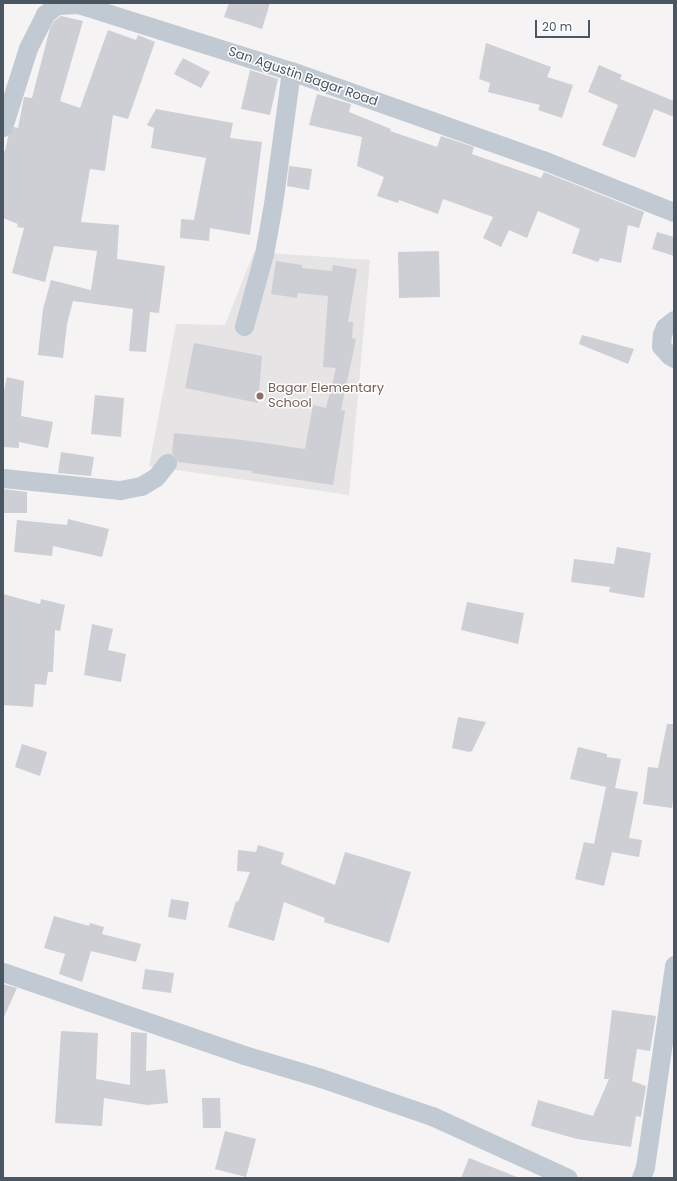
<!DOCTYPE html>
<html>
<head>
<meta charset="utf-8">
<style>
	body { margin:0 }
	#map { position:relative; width:677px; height:1181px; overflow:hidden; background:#f5f3f3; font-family:Poppins,sans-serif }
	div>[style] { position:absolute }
	.education>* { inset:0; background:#e6e4e5 }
	.building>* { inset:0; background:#cdcfd5 }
	.minor>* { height:19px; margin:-9.5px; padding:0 9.5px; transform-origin:9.5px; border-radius:9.5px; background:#c1cad2 }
	.dots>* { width:11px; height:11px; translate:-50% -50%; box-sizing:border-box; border:2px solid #fff; border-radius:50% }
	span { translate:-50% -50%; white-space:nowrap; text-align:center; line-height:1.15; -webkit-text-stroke:3px #fff; paint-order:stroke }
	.street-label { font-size:13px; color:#4a5661 }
	.education-label { font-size:13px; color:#785e54 }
	.left { translate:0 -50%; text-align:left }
	.frame { position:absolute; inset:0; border:4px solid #4a5661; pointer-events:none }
	.scale { position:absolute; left:535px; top:20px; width:55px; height:18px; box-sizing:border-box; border:2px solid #4a5661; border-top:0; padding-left:5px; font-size:12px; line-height:14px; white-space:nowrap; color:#4a5661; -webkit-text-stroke:3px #fff; paint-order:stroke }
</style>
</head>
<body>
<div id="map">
	<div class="education">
		<i style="clip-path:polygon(254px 252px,370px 260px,349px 495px,149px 466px,176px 324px,225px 325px)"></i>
	</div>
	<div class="building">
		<i style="clip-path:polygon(229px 3px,270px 3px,262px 29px,224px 17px)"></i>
		<i style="clip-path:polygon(61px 16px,83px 21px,60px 101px,80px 108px,108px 30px,136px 40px,138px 35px,155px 42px,128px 119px,113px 115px,105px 171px,90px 169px,81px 222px,119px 225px,117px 259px,165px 266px,159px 313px,150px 312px,146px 352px,129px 351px,133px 309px,73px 301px,67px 324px,63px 358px,38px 355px,43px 309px,51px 280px,91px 290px,97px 251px,54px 246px,45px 282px,12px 273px,24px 228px,17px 227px,18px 224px,3px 218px,3px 151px,5px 151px,8px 137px,14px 127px,18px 128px,24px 97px,32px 98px,50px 28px,54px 21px)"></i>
		<i style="clip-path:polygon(486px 43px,551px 67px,547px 77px,573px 85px,562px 118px,538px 110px,540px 105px,488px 92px,490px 83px,479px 79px)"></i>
		<i style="clip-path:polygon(183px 58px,210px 72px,201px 88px,174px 74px)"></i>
		<i style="clip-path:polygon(599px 65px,622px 75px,620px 79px,674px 101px,674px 117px,654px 109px,635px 158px,602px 145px,618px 105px,588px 92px)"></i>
		<i style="clip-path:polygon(250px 70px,278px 79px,270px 115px,241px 109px)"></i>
		<i style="clip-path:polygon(317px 94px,351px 104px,349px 112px,391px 129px,390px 131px,437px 147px,441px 136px,474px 147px,472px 154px,541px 178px,544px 172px,644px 212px,639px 228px,628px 225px,621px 263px,600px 258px,598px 262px,572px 253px,580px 229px,538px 211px,527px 238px,509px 230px,501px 247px,483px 238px,493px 217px,443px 199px,438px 214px,399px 200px,398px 203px,377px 196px,384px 177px,357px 166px,362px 137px,309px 125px)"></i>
		<i style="clip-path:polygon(156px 109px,233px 123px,230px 138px,262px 142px,250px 235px,210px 228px,209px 241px,180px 238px,181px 219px,194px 220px,206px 158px,151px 148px,154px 128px,147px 125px)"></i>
		<i style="clip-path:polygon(289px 166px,312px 169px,309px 190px,287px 186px)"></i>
		<i style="clip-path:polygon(657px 232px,674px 237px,674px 256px,652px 249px)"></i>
		<i style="clip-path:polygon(439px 251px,440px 297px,399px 298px,398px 252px)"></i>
		<i style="clip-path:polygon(276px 261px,302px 265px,302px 268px,332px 271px,333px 265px,357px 269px,348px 322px,353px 322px,352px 338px,356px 339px,341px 410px,345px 411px,333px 485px,252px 473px,252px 471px,178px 462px,172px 453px,174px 433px,243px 440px,305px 449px,313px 405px,326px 408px,336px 368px,323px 367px,328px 296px,298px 293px,297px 298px,271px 294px)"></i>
		<i style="clip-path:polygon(582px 335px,634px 349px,628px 364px,579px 344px)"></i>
		<i style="clip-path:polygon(194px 343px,262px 356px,258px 403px,185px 388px)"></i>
		<i style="clip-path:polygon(7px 377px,24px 381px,21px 416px,53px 422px,48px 448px,19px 442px,19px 448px,3px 447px,3px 395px)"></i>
		<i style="clip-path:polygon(95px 395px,124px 398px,121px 437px,91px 434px)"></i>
		<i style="clip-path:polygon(61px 452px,94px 457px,91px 476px,58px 473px)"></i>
		<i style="clip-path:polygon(3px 489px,27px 492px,27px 513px,3px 513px)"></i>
		<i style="clip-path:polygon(68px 519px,109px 529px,102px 557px,53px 546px,52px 556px,14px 552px,17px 520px,67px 525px)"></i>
		<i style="clip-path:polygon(617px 547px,651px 553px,644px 598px,609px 592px,610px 587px,571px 582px,574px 559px,614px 564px)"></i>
		<i style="clip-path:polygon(3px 594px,40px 604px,41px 599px,65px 605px,60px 631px,55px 630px,53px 672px,48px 672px,46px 685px,35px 684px,33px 707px,3px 705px)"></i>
		<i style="clip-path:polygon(467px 602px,524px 613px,518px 644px,461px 630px)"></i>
		<i style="clip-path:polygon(92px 624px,113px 629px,108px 650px,126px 654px,121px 682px,84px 675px)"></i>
		<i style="clip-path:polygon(458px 717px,486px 722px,472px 751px,469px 752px,452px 748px)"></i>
		<i style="clip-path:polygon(667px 724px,674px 724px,674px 792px,672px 808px,643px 804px,648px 767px,658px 768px)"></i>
		<i style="clip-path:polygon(22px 744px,47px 752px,40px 776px,15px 767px)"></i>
		<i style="clip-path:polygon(578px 747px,607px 754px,607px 757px,621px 759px,615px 788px,638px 792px,629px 838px,642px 840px,639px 857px,612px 852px,604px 886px,575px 879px,584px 842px,594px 844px,606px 787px,570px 779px)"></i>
		<i style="clip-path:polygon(258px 845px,284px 853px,281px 864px,335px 885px,345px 852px,411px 872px,389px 943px,324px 922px,325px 918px,284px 902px,274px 941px,228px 927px,236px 901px,238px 902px,250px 872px,237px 871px,238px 850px,256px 852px)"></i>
		<i style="clip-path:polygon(171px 899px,189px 902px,186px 920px,168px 917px)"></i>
		<i style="clip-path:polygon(54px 916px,89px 926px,90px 923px,104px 927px,102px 934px,141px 944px,136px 962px,91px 951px,82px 982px,59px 974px,65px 954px,44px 948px)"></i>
		<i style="clip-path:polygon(145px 969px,174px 973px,171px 993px,142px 989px)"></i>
		<i style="clip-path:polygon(3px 984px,17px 988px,3px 1019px)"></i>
		<i style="clip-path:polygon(612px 1010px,656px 1016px,650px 1051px,637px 1049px,632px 1081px,646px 1086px,641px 1117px,636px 1116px,631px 1147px,577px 1139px,531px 1126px,538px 1100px,593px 1116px,609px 1079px,604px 1079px)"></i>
		<i style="clip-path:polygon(61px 1031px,98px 1033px,96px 1079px,130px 1085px,131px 1032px,147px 1033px,146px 1071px,165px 1069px,168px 1103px,147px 1105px,104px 1098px,102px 1126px,55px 1123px)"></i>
		<i style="clip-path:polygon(202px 1098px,220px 1098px,221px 1128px,203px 1128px)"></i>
		<i style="clip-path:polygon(225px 1131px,256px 1139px,246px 1177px,215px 1169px)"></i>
		<i style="clip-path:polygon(469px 1158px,517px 1177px,516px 1178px,461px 1178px)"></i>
	</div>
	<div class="minor">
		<i style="left:3px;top:127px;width:83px;rotate:-72.4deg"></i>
		<i style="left:28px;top:48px;width:38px;rotate:-63deg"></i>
		<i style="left:45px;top:14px;width:15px;rotate:-37deg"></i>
		<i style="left:57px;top:5px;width:21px;rotate:-3deg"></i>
		<i style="left:78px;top:4px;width:223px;rotate:17.5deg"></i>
		<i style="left:291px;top:71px;width:267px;rotate:19.5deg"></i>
		<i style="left:543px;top:160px;width:141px;rotate:21.7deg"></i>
		<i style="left:674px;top:320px;width:11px;rotate:142deg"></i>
		<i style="left:665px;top:327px;width:8px;rotate:113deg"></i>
		<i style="left:662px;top:334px;width:12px;rotate:95deg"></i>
		<i style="left:661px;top:346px;width:12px;rotate:48deg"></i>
		<i style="left:669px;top:355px;width:6px;rotate:31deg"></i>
		<i style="left:244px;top:326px;width:75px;rotate:-74.5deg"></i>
		<i style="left:264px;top:254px;width:51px;rotate:-79.8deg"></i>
		<i style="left:273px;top:204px;width:134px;rotate:-82.3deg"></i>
		<i style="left:3px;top:478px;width:118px;rotate:5.9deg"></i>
		<i style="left:120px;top:490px;width:21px;rotate:-11deg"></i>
		<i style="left:141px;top:486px;width:17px;rotate:-31deg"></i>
		<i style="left:156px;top:477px;width:18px;rotate:-52deg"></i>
		<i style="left:3px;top:972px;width:255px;rotate:19deg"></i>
		<i style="left:244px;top:1055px;width:80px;rotate:16.6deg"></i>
		<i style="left:321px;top:1078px;width:117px;rotate:18.9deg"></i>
		<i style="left:432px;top:1116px;width:149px;rotate:24.5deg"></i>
		<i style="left:641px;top:1178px;width:12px;rotate:-70deg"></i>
		<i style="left:645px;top:1167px;width:204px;rotate:-81.8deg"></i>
	</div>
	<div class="dots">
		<i style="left:260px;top:396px;background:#8d6e63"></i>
	</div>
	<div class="street-label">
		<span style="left:303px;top:77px;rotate:19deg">San Agustin Bagar Road</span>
	</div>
	<div class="education-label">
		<span class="left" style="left:268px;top:396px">Bagar Elementary<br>School</span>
	</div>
	<div class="frame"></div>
	<div class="scale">20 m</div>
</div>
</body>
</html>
